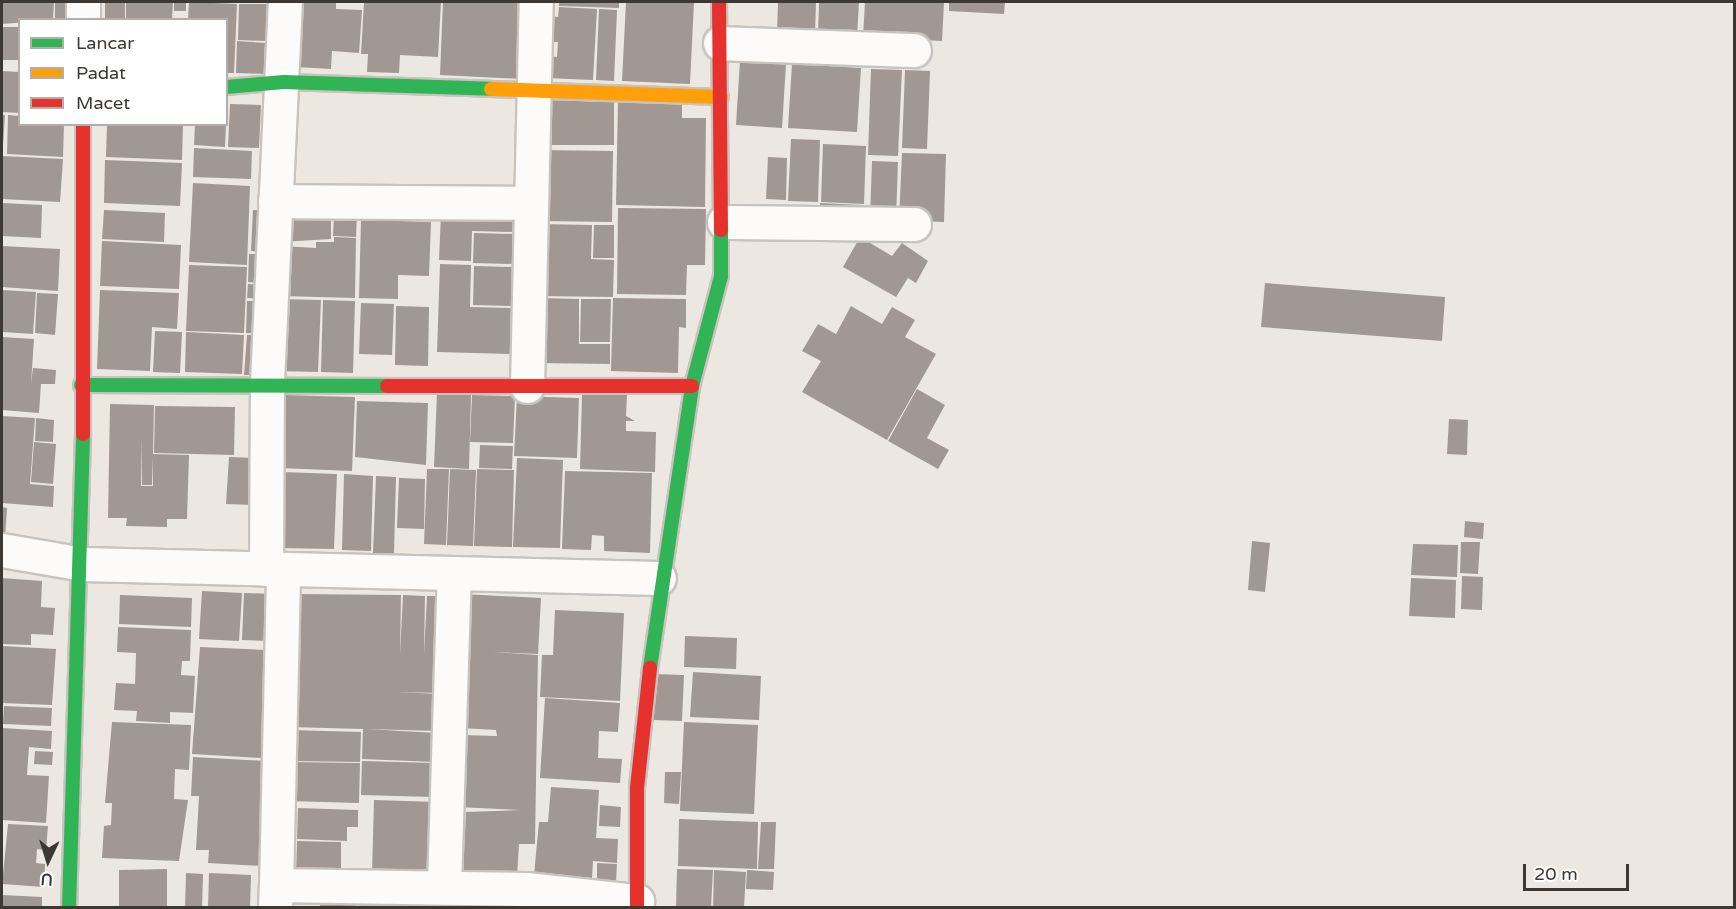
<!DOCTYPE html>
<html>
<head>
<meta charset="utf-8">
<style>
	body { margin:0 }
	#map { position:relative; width:1736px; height:909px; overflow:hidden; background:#ede7e1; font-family:"Varela Round",sans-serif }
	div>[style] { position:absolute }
	.building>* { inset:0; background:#a19893 }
	.roads { filter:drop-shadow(2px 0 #c8c3be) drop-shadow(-2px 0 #c8c3be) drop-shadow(0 2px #c8c3be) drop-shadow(0 -2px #c8c3be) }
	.street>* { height:33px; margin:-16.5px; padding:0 16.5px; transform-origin:16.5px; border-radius:16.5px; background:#fcfbfa }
	.fast>* { height:14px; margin:-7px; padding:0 7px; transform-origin:7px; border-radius:7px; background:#30b455 }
	.slow>* { height:14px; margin:-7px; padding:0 7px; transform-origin:7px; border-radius:7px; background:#ff9f0a }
	.jam>* { height:14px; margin:-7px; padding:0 7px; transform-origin:7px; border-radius:7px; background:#e5322d }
	span { translate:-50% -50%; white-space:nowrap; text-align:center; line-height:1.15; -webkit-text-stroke:6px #fff; paint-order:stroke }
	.frame { position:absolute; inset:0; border:3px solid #3d3834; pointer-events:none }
	.legend { position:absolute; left:18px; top:18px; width:210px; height:108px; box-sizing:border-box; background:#fff; border:2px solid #b1afae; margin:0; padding:8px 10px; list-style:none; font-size:18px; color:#3d3834 }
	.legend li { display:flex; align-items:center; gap:12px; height:30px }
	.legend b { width:30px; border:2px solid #b1afae }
	.north { position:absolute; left:18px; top:831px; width:60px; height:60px; -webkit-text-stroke:4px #fff; paint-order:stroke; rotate:184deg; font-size:16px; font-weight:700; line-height:24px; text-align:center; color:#3d3834 }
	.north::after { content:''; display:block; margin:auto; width:21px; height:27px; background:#3d3834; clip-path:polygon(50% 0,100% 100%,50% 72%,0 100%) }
	.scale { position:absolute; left:1523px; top:864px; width:106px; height:27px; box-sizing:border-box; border:3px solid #3d3834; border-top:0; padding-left:8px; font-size:18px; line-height:21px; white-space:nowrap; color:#3d3834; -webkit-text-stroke:4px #fff; paint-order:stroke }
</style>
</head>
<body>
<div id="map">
	<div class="building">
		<i style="clip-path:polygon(2px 2px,54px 2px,53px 20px,2px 24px)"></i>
		<i style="clip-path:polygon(55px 2px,72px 2px,72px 20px,55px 20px)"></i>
		<i style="clip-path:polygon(105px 2px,125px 2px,125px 20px,105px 20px)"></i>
		<i style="clip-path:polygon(126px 2px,173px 2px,172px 20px,126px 20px)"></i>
		<i style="clip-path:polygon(174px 2px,186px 2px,186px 11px,174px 11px)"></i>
		<i style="clip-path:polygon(189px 2px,237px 4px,234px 73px,226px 73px,226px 20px,188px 20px)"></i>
		<i style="clip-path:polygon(299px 2px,336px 2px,336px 9px,362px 10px,359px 53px,332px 51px,331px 69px,296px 67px)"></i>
		<i style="clip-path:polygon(364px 2px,441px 2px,438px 57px,400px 55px,399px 73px,367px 72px,368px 54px,361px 54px)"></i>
		<i style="clip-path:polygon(443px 2px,524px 2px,521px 79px,440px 75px)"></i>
		<i style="clip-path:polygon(559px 2px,619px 2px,619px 8px,559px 6px)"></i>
		<i style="clip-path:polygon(626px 2px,694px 2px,690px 84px,622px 81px)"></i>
		<i style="clip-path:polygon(778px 2px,816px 2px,815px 35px,777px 33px)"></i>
		<i style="clip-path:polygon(819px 2px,859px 2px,857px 37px,818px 35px)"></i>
		<i style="clip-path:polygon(865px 2px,944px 2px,942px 41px,863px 37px)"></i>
		<i style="clip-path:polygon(949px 2px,1005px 2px,1004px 14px,949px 11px)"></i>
		<i style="clip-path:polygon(239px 4px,267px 4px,266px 41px,238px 40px)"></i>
		<i style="clip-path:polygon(559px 7px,597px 9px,593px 80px,546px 78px,547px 56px,557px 57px,558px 42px,548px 42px,549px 16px,558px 17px)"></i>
		<i style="clip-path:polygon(599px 9px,617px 10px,614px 81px,596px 80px)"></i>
		<i style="clip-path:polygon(2px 27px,20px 27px,20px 60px,2px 60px)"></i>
		<i style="clip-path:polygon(237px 41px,266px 43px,265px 74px,236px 73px)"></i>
		<i style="clip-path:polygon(740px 61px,786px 64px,782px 128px,736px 125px)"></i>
		<i style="clip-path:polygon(792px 64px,861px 68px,857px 132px,788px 128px)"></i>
		<i style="clip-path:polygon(871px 69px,902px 70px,898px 156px,868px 155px)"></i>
		<i style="clip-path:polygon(905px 70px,930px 71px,927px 149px,902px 148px)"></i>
		<i style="clip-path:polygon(2px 71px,20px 72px,20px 113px,2px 112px)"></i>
		<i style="clip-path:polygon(540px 99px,614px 101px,614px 145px,551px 145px,552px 126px,539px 126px)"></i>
		<i style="clip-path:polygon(618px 101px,682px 102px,682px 118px,706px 118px,705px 207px,616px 205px)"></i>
		<i style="clip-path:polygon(230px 104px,261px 105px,259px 148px,228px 147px)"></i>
		<i style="clip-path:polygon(2px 115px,5px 115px,3px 145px,2px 145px)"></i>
		<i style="clip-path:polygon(8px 115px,20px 116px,20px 124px,64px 124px,63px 157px,7px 154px)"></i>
		<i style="clip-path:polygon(107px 124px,183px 124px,182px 160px,106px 157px)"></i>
		<i style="clip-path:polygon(195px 124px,226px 124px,225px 147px,194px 145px)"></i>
		<i style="clip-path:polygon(791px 139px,820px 140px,818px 202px,788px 201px)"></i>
		<i style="clip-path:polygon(823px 144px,866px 146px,864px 204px,821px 202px)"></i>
		<i style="clip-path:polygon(194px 148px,252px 151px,251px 179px,193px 177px)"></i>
		<i style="clip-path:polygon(540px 150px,613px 151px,612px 222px,539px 221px)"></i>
		<i style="clip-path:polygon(902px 153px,946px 154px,944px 222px,899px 220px)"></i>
		<i style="clip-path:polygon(2px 156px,63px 159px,60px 202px,2px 199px)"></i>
		<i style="clip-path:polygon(768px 157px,787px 158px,786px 200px,766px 199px)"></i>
		<i style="clip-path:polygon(105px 160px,182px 163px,180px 206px,104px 203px)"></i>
		<i style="clip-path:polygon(872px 161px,898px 162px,896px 219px,870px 218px)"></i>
		<i style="clip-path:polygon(193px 183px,250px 186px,247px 265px,189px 262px)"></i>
		<i style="clip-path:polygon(2px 203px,42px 205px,41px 238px,2px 236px)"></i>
		<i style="clip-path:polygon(820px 203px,863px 205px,863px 219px,820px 217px)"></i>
		<i style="clip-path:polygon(618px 208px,706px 209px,705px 265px,687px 265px,686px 295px,617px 294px)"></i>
		<i style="clip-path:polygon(104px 210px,165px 213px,164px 242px,102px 239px)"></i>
		<i style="clip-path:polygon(253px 210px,266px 211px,265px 252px,251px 251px)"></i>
		<i style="clip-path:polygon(282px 211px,331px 212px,331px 239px,281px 242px)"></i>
		<i style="clip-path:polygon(334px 213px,357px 213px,356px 237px,333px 236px)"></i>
		<i style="clip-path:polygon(441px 214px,514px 216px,514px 232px,472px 231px,471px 261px,439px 260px)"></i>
		<i style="clip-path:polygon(361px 220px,431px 222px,429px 276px,398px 275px,398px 299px,359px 298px)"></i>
		<i style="clip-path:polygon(538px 224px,592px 225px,591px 259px,614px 260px,613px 297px,538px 296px)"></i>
		<i style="clip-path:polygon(594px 225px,614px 225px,614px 258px,593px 258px)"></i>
		<i style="clip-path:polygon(474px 233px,514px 234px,514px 264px,473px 263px)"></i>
		<i style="clip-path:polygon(334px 237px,356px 238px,355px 298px,280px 296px,282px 246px,316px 248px,316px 242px,334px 242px)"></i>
		<i style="clip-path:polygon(860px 237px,892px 256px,902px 243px,928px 261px,916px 283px,908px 278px,896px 297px,843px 267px)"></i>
		<i style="clip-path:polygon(102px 241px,181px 245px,179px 289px,100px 286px)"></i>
		<i style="clip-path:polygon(2px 246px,60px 249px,58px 291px,2px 287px)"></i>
		<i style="clip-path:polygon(249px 254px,261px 254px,260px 283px,248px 282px)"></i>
		<i style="clip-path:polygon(440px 264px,471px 265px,470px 307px,511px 308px,510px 354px,437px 352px)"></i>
		<i style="clip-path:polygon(189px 265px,247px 267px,244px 333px,186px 331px)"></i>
		<i style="clip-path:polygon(474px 266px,513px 267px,513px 306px,473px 305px)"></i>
		<i style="clip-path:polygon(1265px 283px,1445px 297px,1442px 341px,1261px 327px)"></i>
		<i style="clip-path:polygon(248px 284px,265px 285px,264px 299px,247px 298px)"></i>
		<i style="clip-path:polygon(2px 290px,36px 292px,33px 334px,2px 332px)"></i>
		<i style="clip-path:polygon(100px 290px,179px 293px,177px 329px,152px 327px,150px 371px,97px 369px)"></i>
		<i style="clip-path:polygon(37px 293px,58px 294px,55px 335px,35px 333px)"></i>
		<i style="clip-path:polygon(537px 298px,579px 299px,579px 344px,610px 344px,610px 364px,536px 363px)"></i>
		<i style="clip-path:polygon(613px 298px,686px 299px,686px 328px,679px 327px,678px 373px,611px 371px)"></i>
		<i style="clip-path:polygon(280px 299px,321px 300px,318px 372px,278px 371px)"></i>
		<i style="clip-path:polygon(581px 299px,611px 299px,610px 342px,580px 342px)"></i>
		<i style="clip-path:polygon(323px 300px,355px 301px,353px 373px,321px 372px)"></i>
		<i style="clip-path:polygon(247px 301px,264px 301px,263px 334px,246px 333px)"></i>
		<i style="clip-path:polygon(361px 303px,394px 304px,392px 355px,359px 354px)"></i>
		<i style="clip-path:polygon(396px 306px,429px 307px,428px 366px,395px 365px)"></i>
		<i style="clip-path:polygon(851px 306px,882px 324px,892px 307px,915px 320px,905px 337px,936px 354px,887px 440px,802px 392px,821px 361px,802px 351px,818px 324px,836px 334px)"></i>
		<i style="clip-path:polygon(155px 331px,182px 332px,180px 373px,153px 372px)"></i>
		<i style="clip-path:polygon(186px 332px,244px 335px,242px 374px,185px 372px)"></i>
		<i style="clip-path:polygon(247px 335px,263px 335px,261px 375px,244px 375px)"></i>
		<i style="clip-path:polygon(2px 337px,34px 339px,31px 384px,33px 368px,56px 370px,55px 384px,41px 384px,39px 413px,2px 410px)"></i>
		<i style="clip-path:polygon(917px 389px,945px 405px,927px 438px,949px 450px,938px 469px,888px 441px)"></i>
		<i style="clip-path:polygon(437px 393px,471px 395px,469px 469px,434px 467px)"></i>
		<i style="clip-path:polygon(582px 394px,627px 395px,626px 416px,635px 421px,626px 421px,626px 431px,656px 432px,655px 472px,580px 469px)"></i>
		<i style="clip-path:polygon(283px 395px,355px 397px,352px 471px,280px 468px)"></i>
		<i style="clip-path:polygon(472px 395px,515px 396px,513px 443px,470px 442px)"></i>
		<i style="clip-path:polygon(517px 396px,579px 398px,577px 458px,514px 456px)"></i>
		<i style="clip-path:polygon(357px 401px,428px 403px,426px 465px,355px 457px)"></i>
		<i style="clip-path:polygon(evenodd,110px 404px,154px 405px,153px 454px,189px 455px,187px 519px,167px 519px,167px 527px,126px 526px,127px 518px,108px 518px,110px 404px,142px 437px,142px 485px,152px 485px,153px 457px,153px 486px,141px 486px,142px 437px)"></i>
		<i style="clip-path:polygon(155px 406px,235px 407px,234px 455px,154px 453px)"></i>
		<i style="clip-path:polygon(2px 416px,35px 418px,30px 484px,54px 486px,53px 507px,2px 503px)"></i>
		<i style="clip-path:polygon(36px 418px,54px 420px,53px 442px,35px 441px)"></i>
		<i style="clip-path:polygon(1449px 419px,1468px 420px,1467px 455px,1447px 454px)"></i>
		<i style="clip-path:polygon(34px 442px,56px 444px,53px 484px,31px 482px)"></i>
		<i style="clip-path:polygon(480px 445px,513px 446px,512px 469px,479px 468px)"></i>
		<i style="clip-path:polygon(229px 457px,256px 458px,254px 505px,226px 504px)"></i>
		<i style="clip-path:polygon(517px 458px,563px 460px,560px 548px,513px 547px)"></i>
		<i style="clip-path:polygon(427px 469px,449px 469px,446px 545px,424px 544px)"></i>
		<i style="clip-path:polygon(450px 469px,476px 470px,473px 546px,447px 545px)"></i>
		<i style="clip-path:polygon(477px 469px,514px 470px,512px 547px,474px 546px)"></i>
		<i style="clip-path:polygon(565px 471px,652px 473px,650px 553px,604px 551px,604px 536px,592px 535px,591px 550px,562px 549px)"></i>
		<i style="clip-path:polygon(282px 472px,337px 474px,334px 549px,280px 548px)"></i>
		<i style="clip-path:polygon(344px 474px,373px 476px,371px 551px,342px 550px)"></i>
		<i style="clip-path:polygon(376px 476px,396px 477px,394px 554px,373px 553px)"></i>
		<i style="clip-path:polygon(399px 478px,425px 479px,424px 529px,397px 528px)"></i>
		<i style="clip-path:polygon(2px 507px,7px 508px,5px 539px,2px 539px)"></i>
		<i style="clip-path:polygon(1465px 521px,1484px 523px,1483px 539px,1464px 537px)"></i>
		<i style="clip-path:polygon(1252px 541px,1270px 543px,1265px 592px,1248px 590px)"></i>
		<i style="clip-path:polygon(1461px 542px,1480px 542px,1478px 574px,1460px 573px)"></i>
		<i style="clip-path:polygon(1413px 544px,1458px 545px,1457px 577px,1411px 575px)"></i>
		<i style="clip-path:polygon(1462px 576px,1483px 577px,1482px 610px,1461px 609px)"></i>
		<i style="clip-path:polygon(2px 578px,42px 581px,41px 607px,55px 608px,53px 635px,31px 634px,31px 645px,2px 644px)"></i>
		<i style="clip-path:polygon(1411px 578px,1456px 580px,1455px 618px,1409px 616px)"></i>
		<i style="clip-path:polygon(202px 591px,242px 593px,239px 641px,199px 639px)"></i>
		<i style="clip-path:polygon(244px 593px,273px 594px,271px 641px,242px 640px)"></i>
		<i style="clip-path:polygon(293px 594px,401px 595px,400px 655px,403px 595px,425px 596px,424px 655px,427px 596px,442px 596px,440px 693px,397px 692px,440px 694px,439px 731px,366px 729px,437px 733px,435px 762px,362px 759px,363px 729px,290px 727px)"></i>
		<i style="clip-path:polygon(462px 594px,541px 598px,538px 654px,492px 652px,538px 655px,535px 844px,519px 844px,517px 877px,463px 875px,466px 812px,521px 810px,457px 807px,462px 735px,497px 736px,496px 730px,460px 728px)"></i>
		<i style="clip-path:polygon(120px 595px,192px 598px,191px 627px,119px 624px)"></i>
		<i style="clip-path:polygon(555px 610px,624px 613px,620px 701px,540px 697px,542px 655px,553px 655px)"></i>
		<i style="clip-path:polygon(118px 627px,191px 630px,190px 661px,182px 661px,181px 675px,195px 676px,193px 713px,170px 712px,170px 723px,136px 721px,137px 711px,114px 710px,116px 683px,135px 684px,136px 653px,117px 652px)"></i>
		<i style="clip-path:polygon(685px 636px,737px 638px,736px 669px,684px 667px)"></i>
		<i style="clip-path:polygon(2px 646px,56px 649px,52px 705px,2px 703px)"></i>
		<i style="clip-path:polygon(200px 647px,267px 650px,261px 758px,192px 754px)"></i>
		<i style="clip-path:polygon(693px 672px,761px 676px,759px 720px,690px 717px)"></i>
		<i style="clip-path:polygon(654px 674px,684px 675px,682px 721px,652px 720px)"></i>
		<i style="clip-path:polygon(545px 698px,620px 703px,618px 732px,599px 731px,598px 758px,622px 759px,620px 783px,540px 778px)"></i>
		<i style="clip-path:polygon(4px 706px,52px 708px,51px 726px,3px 724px)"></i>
		<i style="clip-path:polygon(112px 722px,191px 725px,189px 770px,175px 769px,174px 799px,188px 800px,179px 861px,102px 858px,104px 826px,111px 825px,112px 803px,105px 803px)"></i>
		<i style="clip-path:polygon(684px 722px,758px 725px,754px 814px,680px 811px)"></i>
		<i style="clip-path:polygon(2px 728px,52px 731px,51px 749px,29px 747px,27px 775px,49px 776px,46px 823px,2px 820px)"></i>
		<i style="clip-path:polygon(289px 730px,361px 732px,360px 762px,288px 761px)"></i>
		<i style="clip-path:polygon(35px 751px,53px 752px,52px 765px,34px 764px)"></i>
		<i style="clip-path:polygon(193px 757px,266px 761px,262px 866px,208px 863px,209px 850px,196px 850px,199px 796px,191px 796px)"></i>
		<i style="clip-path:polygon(362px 761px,434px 763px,433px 797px,361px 795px)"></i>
		<i style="clip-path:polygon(288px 762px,360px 763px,359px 803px,287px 801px)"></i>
		<i style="clip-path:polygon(665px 772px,681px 772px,679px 804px,664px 803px)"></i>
		<i style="clip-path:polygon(551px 787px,599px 790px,596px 838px,618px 839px,617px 863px,593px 861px,592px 879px,534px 875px,539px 822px,548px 822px)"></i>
		<i style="clip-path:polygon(374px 800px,437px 802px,435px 876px,372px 874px)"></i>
		<i style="clip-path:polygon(600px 805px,621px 807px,620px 827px,599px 826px)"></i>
		<i style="clip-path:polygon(298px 808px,358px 810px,358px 827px,347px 827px,347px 841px,297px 839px)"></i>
		<i style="clip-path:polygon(679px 819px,758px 822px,757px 869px,678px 866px)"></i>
		<i style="clip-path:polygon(761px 822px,776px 822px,774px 869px,758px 869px)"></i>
		<i style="clip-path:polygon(8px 824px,48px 826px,46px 850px,37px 849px,36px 863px,45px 864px,44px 887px,2px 884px)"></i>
		<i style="clip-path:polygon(297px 841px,341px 842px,341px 877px,296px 875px)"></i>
		<i style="clip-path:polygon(597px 863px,617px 864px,616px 881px,597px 879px)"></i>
		<i style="clip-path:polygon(167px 869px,167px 908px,119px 908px,119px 870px)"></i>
		<i style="clip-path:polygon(677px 869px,713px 870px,711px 908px,676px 907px)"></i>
		<i style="clip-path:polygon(714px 870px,746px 872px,744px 908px,713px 908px)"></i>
		<i style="clip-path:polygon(747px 870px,774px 872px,773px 890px,746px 889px)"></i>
		<i style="clip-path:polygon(186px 873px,203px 874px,202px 908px,185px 908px)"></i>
		<i style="clip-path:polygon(209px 873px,251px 875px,250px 908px,208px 908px)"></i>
		<i style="clip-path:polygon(2px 895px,42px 897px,42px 908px,2px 908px)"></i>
		<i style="clip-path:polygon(443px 896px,507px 899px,507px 908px,443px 908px)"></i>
		<i style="clip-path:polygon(320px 898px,357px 900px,356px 908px,320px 908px)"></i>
		<i style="clip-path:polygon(360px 898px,394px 900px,394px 908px,359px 908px)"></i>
		<i style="clip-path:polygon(397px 901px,434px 902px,433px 908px,397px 908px)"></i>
	</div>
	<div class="roads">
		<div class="street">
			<i style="left:83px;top:2px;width:18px;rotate:90deg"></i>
			<i style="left:720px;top:43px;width:194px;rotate:2.1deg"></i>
			<i style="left:275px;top:201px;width:255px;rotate:0.4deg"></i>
			<i style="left:724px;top:222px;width:190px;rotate:0.6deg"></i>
			<i style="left:527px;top:386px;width:384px;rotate:-88.7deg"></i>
			<i style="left:2px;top:550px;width:82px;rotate:9.8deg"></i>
			<i style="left:83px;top:564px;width:576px;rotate:1.39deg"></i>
			<i style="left:266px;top:569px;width:187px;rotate:-89.7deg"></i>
			<i style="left:267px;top:382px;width:380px;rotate:-87.3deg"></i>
			<i style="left:276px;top:885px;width:316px;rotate:-88.7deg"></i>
			<i style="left:444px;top:886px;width:313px;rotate:-88.2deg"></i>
			<i style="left:275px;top:908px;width:23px;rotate:-88deg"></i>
			<i style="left:276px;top:885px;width:250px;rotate:0.9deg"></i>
			<i style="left:526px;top:889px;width:112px;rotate:6.2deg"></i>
		</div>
		<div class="fast">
			<i style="left:226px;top:87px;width:58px;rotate:-4.9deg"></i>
			<i style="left:284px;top:82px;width:207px;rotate:1.9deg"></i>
			<i style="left:81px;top:385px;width:306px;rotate:0.2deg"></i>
			<i style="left:650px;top:668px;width:285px;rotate:-81.5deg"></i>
			<i style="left:692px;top:386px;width:114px;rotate:-75.2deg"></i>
			<i style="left:721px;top:276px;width:46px;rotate:-90deg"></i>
			<i style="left:69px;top:908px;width:474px;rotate:-88.3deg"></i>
		</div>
		<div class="slow">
			<i style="left:491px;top:89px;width:230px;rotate:2deg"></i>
		</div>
		<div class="jam">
			<i style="left:719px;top:2px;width:228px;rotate:89.5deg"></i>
			<i style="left:83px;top:124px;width:310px;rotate:90deg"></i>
			<i style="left:387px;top:386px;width:305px"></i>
			<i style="left:637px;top:908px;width:120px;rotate:-90deg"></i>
			<i style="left:637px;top:788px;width:121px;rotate:-83.8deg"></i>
		</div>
	</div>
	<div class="frame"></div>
	<ul class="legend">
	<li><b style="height:8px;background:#30b455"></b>Lancar</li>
	<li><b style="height:8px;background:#ff9f0a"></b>Padat</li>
	<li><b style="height:8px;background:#e5322d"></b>Macet</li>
	</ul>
	<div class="north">U</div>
	<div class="scale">20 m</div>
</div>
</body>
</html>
